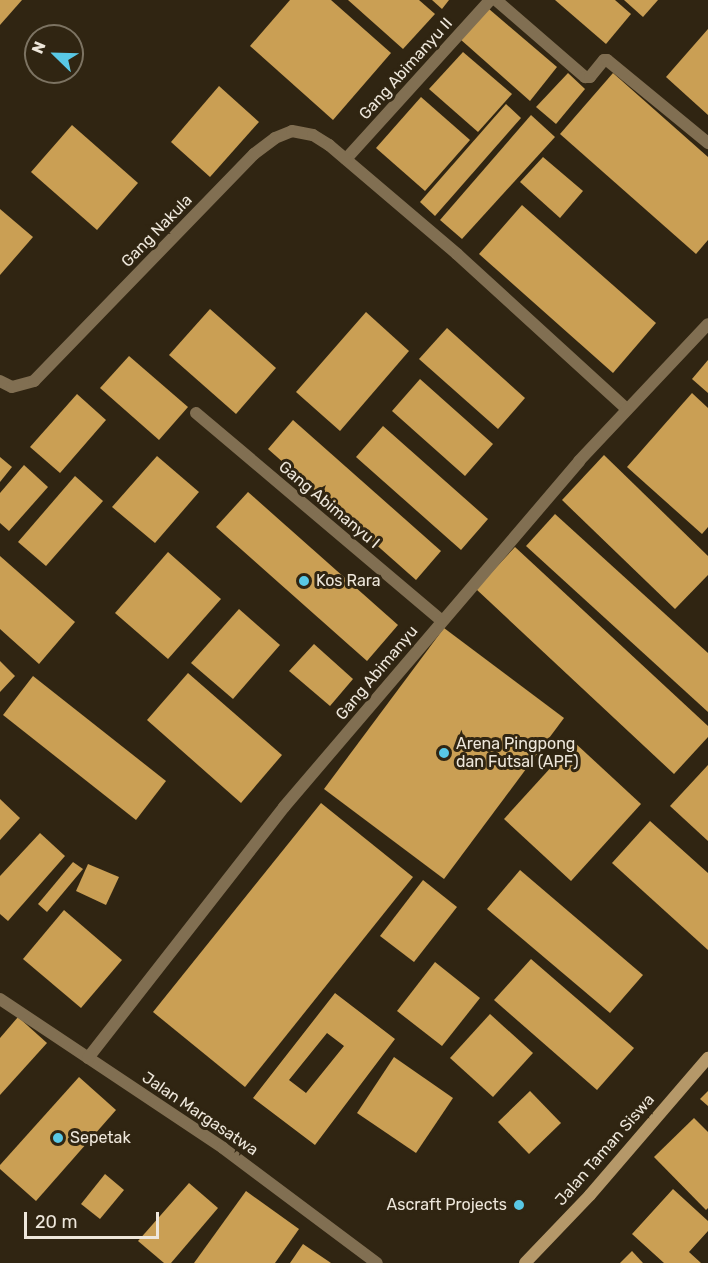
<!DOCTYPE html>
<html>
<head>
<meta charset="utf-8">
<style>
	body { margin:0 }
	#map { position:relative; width:708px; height:1263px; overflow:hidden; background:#302512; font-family:Rubik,sans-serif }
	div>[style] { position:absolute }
	.building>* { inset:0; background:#ca9f54 }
	.street>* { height:12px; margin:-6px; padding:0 6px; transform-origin:6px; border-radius:6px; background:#816f52 }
	.secondary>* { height:12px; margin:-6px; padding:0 6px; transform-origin:6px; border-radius:6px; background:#b59869 }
	.dots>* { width:16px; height:16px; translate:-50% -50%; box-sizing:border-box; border:3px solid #302512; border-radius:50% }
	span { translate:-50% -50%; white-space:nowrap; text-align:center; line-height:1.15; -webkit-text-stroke:6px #302512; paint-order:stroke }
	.street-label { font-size:16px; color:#eee7db }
	.poi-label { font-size:16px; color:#eee7db }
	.left { translate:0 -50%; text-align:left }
	.right { translate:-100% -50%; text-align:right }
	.north { position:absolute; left:24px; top:24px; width:60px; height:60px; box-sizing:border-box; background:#302512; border:2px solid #7c7362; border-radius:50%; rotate:293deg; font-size:16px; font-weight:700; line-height:24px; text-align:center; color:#eee7db }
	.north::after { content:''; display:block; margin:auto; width:21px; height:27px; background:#59c8e5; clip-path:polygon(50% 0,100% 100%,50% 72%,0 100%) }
	.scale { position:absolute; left:24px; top:1212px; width:135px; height:27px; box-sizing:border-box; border:3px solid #eee7db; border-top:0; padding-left:8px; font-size:18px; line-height:21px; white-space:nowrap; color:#eee7db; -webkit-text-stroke:4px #302512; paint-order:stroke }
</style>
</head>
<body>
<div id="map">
	<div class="building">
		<i style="clip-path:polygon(0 0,22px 0,0 25px)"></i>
		<i style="clip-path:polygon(290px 0,331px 0,391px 53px,333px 120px,250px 46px)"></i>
		<i style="clip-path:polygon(348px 0,419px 0,435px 14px,403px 49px)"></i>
		<i style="clip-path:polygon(432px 0,449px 0,442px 9px)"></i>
		<i style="clip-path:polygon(555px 0,615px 0,631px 14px,606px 44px)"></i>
		<i style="clip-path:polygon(624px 0,658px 0,643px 17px)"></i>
		<i style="clip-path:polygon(489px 9px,557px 67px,530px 101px,460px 39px)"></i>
		<i style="clip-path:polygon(708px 29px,708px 115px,666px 77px)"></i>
		<i style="clip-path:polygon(463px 52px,512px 94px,478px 132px,429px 89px)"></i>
		<i style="clip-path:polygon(568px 73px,585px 89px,556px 124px,536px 107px)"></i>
		<i style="clip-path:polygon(613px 73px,708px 157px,708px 240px,696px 254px,560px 134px)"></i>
		<i style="clip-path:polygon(219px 86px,259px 122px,210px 177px,171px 142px)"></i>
		<i style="clip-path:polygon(421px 97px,470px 140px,425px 191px,376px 148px)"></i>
		<i style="clip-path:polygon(506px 104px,521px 118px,435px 216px,420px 202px)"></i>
		<i style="clip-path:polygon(531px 115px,555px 137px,462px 239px,440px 220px)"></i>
		<i style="clip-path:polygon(72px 125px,138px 183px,97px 230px,31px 172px)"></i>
		<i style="clip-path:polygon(543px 157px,583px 191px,560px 218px,520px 182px)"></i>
		<i style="clip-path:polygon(522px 205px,656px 323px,613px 373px,479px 254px)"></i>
		<i style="clip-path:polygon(0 209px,33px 237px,0 275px)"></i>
		<i style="clip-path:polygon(210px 309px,276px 368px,236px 414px,169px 355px)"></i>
		<i style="clip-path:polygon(366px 312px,409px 351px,340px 431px,296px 392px)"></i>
		<i style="clip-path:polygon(447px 328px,525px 398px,498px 429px,419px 359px)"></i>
		<i style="clip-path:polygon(129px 356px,188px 407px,159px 440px,100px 388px)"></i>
		<i style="clip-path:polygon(708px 360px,708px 393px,692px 379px)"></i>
		<i style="clip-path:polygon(420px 379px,493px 444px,465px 476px,392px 411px)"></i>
		<i style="clip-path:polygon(692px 393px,708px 408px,708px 527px,702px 534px,627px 467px)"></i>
		<i style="clip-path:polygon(77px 394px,106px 420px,60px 473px,30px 447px)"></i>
		<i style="clip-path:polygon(293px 420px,441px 551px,416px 580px,268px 449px)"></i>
		<i style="clip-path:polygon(383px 426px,488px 519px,461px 550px,356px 457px)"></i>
		<i style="clip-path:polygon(604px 455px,708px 556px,708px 575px,675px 609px,562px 500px)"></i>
		<i style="clip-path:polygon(157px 456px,199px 492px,155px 543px,112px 507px)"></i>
		<i style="clip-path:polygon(0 457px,12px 467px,0 482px)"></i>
		<i style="clip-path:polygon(24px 465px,48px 487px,9px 531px,0 523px,0 493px)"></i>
		<i style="clip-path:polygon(75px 476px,103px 501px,46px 566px,18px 542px)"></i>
		<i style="clip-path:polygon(248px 492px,398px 625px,367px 661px,216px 527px)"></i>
		<i style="clip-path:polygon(555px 514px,708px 653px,708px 712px,526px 546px)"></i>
		<i style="clip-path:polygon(515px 547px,708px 726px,708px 737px,674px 774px,476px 589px)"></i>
		<i style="clip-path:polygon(168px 552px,221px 599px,168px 659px,115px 613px)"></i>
		<i style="clip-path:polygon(0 556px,75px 622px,39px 664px,0 629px)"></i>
		<i style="clip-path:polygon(239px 609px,280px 645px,233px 699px,191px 663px)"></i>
		<i style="clip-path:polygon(444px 628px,564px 718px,444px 879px,324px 789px)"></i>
		<i style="clip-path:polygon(314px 644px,353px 679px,330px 706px,289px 671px)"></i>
		<i style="clip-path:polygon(0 661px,15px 676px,0 692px)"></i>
		<i style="clip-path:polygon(188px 673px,282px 755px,241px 803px,147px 720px)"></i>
		<i style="clip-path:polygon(33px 676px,166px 781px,136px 820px,3px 715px)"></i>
		<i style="clip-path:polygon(574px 742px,641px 804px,571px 881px,504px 819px)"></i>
		<i style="clip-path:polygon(708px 765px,708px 841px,670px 806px)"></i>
		<i style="clip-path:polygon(0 799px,20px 818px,0 840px)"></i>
		<i style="clip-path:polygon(321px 803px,413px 877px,245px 1087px,153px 1012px)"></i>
		<i style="clip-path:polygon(650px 821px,708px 873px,708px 950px,612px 863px)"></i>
		<i style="clip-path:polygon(40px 833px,65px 856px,8px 921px,0 914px,0 876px)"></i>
		<i style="clip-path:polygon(73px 862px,83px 869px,47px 912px,38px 904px)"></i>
		<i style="clip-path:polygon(88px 864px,119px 877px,106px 905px,76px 891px)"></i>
		<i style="clip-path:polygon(520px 870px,643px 975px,610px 1013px,487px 909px)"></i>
		<i style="clip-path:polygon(423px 880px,457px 907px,414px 962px,380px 936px)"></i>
		<i style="clip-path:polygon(64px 910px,122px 960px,81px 1008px,23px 959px)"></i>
		<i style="clip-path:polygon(531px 959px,634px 1048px,597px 1090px,494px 1000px)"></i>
		<i style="clip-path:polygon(435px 962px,480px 998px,442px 1046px,397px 1011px)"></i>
		<i style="clip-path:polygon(evenodd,335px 993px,395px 1039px,315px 1145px,253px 1098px,335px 993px,327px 1033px,344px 1046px,306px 1093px,289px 1080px,327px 1033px)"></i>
		<i style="clip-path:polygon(490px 1014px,533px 1053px,493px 1097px,450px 1058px)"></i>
		<i style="clip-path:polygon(18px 1017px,47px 1043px,0 1095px,0 1038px)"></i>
		<i style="clip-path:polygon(394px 1057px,453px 1098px,416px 1153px,357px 1113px)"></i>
		<i style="clip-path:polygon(79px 1077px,116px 1110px,36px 1201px,0 1169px,0 1165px)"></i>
		<i style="clip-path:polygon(530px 1091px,561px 1123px,529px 1154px,498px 1122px)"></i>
		<i style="clip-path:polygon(708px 1091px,708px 1106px,700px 1099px)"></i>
		<i style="clip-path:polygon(694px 1118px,708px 1132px,708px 1208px,706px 1210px,654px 1157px)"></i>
		<i style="clip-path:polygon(105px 1174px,124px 1190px,100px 1219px,81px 1204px)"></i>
		<i style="clip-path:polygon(189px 1183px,218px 1208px,171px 1263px,164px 1263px,138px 1241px)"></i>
		<i style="clip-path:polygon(673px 1189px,708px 1221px,708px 1231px,689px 1252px,701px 1263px,664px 1263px,632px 1234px)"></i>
		<i style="clip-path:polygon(246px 1191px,299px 1229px,275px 1263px,194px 1263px)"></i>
		<i style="clip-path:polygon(303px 1244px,331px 1263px,290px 1263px)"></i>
		<i style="clip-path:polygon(632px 1251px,643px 1263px,620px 1263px)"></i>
	</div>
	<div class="street">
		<i style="left:496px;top:0;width:118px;rotate:40.9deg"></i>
		<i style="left:585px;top:77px;width:5px"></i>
		<i style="left:590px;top:77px;width:22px;rotate:-51deg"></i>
		<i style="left:604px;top:60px;width:3px"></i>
		<i style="left:607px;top:60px;width:131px;rotate:39.4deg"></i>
		<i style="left:346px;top:159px;width:215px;rotate:-47.8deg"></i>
		<i style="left:0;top:381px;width:13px;rotate:27deg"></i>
		<i style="left:12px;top:387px;width:23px;rotate:-15deg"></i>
		<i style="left:34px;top:381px;width:316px;rotate:-45.9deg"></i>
		<i style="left:254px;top:154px;width:26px;rotate:-37deg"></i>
		<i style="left:275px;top:138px;width:18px;rotate:-22deg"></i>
		<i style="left:292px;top:131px;width:21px;rotate:11deg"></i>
		<i style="left:313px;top:135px;width:19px;rotate:32deg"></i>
		<i style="left:329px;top:145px;width:168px;rotate:40.4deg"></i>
		<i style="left:457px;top:254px;width:230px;rotate:42.4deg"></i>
		<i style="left:196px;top:413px;width:322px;rotate:40.2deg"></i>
		<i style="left:0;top:999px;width:268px;rotate:33.7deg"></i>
		<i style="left:223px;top:1148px;width:192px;rotate:36.8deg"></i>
		<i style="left:88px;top:1058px;width:318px;rotate:-52deg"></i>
		<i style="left:284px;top:807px;width:455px;rotate:-49.5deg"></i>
		<i style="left:579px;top:461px;width:188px;rotate:-46.7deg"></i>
	</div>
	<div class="secondary">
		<i style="left:525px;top:1263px;width:94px;rotate:-46.3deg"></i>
		<i style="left:590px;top:1195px;width:181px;rotate:-49.3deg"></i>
	</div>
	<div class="dots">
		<i style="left:304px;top:581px;background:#59c8e5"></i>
		<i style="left:444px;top:753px;background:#59c8e5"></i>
		<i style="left:58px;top:1138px;background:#59c8e5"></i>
		<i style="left:519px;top:1205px;background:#59c8e5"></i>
	</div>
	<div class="street-label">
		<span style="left:406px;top:69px;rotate:-48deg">Gang Abimanyu II</span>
		<span style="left:157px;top:231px;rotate:-46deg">Gang Nakula</span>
		<span style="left:329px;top:505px;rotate:40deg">Gang Abimanyu I</span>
		<span style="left:377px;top:673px;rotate:-50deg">Gang Abimanyu</span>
		<span style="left:200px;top:1114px;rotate:34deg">Jalan Margasatwa</span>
		<span style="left:605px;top:1150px;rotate:-49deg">Jalan Taman Siswa</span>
	</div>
	<div class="poi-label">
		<span class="left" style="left:316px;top:581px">Kos Rara</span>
		<span class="left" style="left:456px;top:753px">Arena Pingpong<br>dan Futsal (APF)</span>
		<span class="left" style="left:70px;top:1138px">Sepetak</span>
		<span class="right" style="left:507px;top:1205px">Ascraft Projects</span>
	</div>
	<div class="north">N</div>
	<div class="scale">20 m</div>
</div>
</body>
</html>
